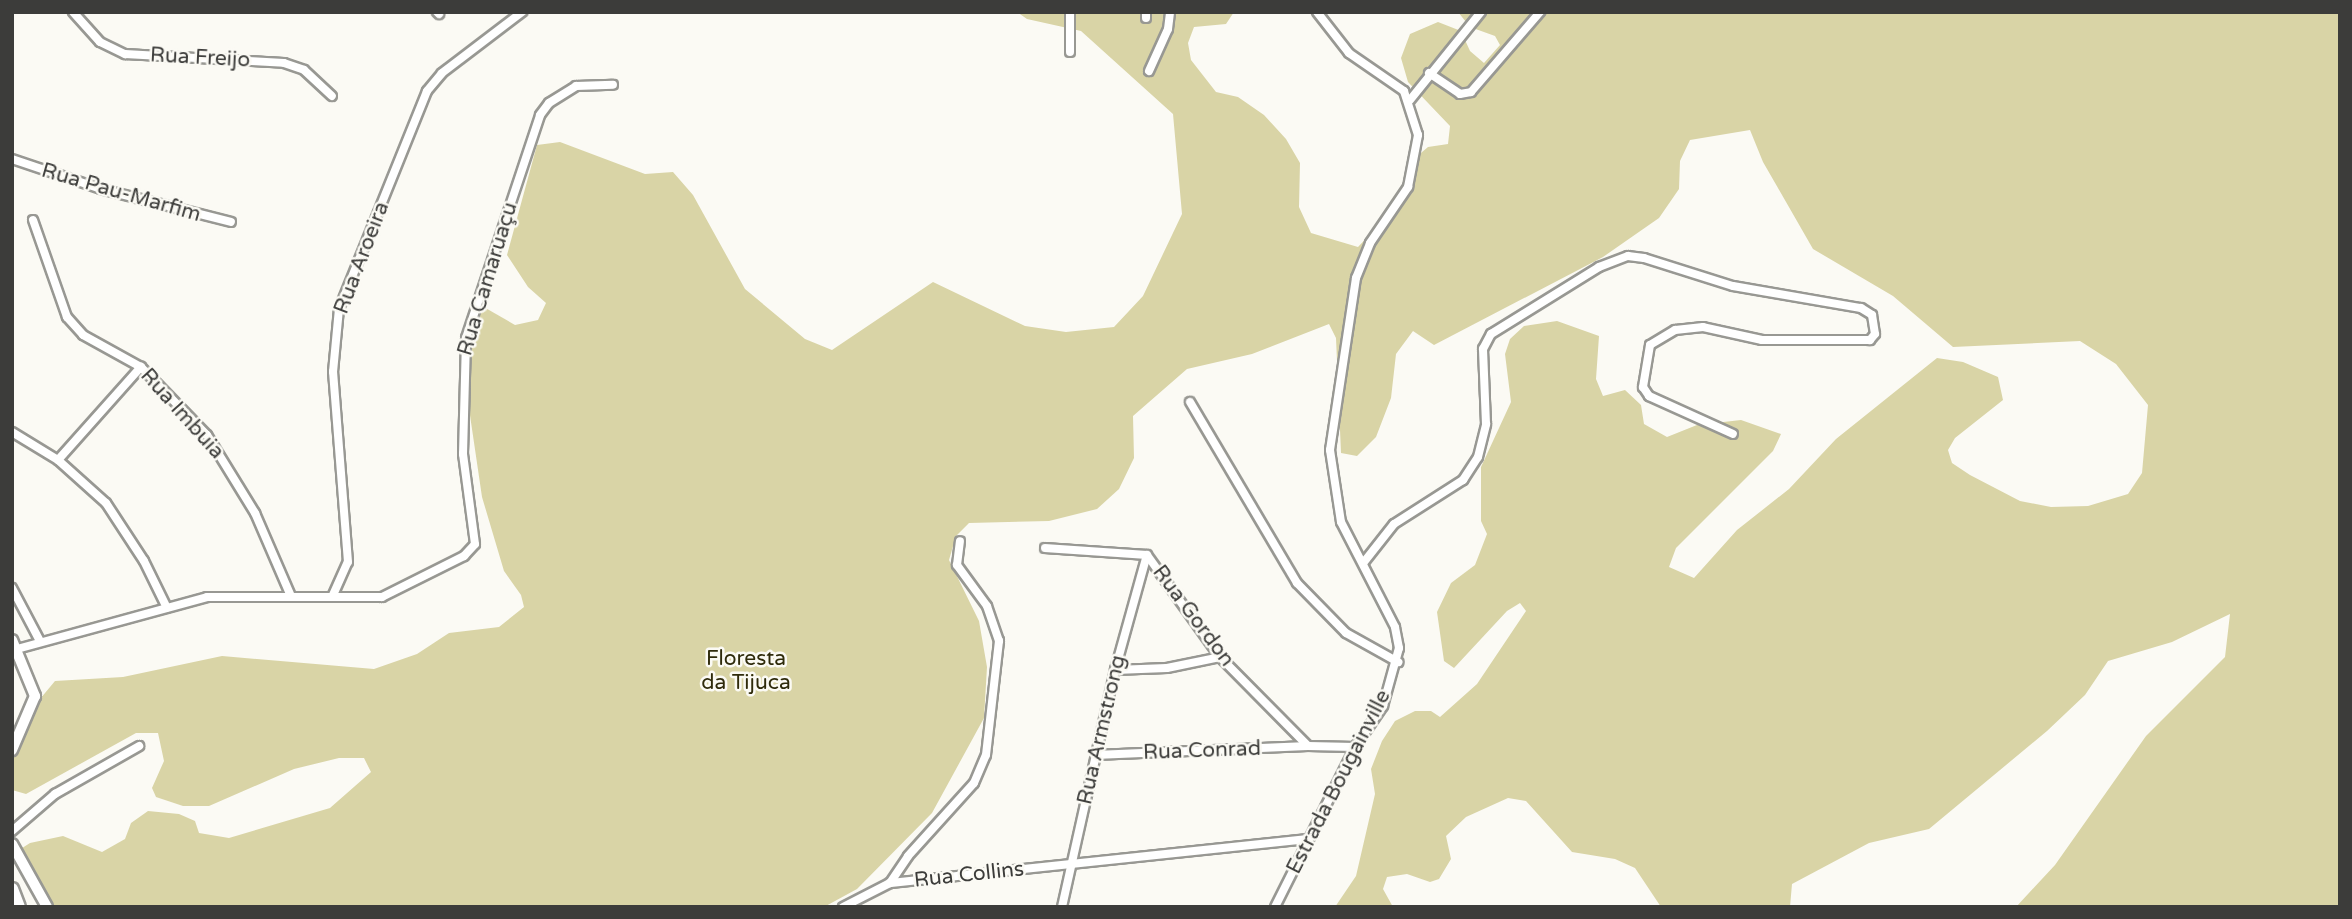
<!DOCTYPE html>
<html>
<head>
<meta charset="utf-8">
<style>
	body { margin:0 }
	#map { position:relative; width:2352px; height:919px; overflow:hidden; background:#fbfaf4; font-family:"Varela Round",sans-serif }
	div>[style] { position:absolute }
	.green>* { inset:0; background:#d9d4a6 }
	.roads { filter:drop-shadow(2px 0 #989893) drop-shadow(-2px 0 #989893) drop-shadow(0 2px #989893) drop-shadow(0 -2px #989893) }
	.minor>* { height:8px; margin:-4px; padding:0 4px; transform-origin:4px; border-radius:4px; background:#fff }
	.tertiary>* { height:10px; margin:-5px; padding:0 5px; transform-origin:5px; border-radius:5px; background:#fff }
	.secondary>* { height:12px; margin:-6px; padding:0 6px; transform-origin:6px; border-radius:6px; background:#fff }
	span { translate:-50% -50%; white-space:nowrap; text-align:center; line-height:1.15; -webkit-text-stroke:5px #fbfaf4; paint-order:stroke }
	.street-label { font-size:21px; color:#3c3c3a }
	.park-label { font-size:21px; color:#2f2b0b }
	.frame { position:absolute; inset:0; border:14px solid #3c3c3a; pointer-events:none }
</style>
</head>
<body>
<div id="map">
	<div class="green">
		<i style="clip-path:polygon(1017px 12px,1234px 12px,1226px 24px,1194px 27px,1188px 43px,1191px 60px,1216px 92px,1238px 97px,1264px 115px,1286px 139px,1300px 163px,1299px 207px,1311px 233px,1358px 247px,1389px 214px,1409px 183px,1408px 164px,1428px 147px,1448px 144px,1450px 126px,1408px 82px,1401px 58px,1410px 34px,1438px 22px,1461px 31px,1470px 51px,1484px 63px,1500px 45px,1495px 36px,1470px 27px,1458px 12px,2340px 12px,2340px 907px,2016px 907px,2055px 865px,2146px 736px,2225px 657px,2230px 614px,2172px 642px,2108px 661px,2085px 695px,2047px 731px,1929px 829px,1869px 843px,1792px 884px,1790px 907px,1661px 907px,1635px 868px,1615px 859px,1572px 852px,1526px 801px,1508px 798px,1466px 817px,1446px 836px,1451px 859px,1439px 879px,1430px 882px,1407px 874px,1387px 877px,1383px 889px,1393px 907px,1335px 907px,1356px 876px,1375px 794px,1371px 769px,1382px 741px,1395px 721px,1415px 711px,1431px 711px,1440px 717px,1477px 684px,1526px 611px,1520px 603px,1507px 611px,1454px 668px,1444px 661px,1437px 612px,1451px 583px,1475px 565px,1487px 534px,1481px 521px,1481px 467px,1511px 402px,1505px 354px,1510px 339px,1524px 326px,1557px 321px,1599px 336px,1596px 379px,1603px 396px,1625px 390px,1641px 405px,1644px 424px,1667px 437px,1697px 425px,1741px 420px,1781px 434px,1773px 451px,1676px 548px,1669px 567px,1694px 578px,1737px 530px,1789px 489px,1836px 439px,1937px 358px,1963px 362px,1998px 377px,2003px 400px,1955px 438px,1948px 450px,1952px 463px,1970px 475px,2020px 501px,2051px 507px,2088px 506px,2128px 494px,2142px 473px,2148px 405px,2116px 364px,2080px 341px,1953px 347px,1893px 296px,1813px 249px,1763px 162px,1750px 130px,1690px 140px,1680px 161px,1679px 189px,1659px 218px,1603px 257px,1434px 345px,1413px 331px,1396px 354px,1391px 398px,1376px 437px,1357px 456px,1341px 453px,1336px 338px,1329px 324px,1252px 354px,1187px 369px,1133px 416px,1134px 458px,1119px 489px,1097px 509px,1049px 521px,969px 523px,956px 536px,949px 560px,979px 621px,987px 667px,984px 718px,932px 813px,857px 889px,824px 907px,54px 907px,19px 850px,30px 843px,63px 836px,102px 852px,125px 839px,131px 823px,148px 811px,179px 814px,195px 821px,199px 833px,229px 838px,330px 808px,371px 772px,364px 758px,339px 758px,294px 769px,209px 806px,183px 806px,156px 797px,152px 788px,164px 761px,158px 733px,136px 733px,26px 794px,12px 790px,12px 759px,40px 699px,55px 681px,123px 677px,222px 656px,374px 669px,417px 654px,449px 633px,499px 627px,524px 607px,521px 595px,504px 571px,482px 497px,467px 395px,468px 347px,482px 306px,515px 325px,538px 320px,546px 303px,528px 287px,507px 255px,537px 145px,560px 142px,645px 174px,673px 172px,693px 195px,745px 289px,805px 339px,832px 350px,933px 282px,1025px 326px,1066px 332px,1114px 327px,1143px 296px,1182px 214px,1173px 114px,1081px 31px,1027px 19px)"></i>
	</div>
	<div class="roads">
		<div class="minor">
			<i style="left:73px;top:12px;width:40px;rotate:48deg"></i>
			<i style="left:100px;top:42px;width:28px;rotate:26deg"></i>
			<i style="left:125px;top:54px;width:159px;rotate:3.2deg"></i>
			<i style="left:284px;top:63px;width:21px;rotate:19deg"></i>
			<i style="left:304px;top:70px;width:38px;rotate:43deg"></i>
			<i style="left:437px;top:12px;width:3px;rotate:45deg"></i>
			<i style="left:1146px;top:18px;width:6px;rotate:-90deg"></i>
			<i style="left:1070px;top:52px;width:40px;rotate:-90deg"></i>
			<i style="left:1149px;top:71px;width:46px;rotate:-65.7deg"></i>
			<i style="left:1168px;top:29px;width:17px;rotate:-83deg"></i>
			<i style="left:1429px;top:73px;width:37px;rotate:34deg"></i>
			<i style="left:1460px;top:94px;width:11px;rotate:-10deg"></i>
			<i style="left:1471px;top:92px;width:106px;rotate:-49.2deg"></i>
			<i style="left:1410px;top:100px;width:113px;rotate:-51.1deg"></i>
			<i style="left:12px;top:159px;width:94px;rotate:18.6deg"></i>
			<i style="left:101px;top:189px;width:134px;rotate:14.2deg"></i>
			<i style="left:33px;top:220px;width:103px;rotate:70.7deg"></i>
			<i style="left:67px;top:317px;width:24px;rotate:48deg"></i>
			<i style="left:83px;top:335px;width:66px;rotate:28.9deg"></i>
			<i style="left:141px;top:367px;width:95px;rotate:45.9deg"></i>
			<i style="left:207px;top:435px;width:92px;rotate:58.4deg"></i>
			<i style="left:255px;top:513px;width:90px;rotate:66.6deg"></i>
			<i style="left:1190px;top:402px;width:210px;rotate:59.4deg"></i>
			<i style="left:1297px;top:583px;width:70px;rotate:45.6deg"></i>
			<i style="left:1346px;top:633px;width:60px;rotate:29.1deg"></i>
			<i style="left:12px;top:432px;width:54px;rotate:31.3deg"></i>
			<i style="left:58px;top:460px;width:64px;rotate:41.9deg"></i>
			<i style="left:106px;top:503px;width:69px;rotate:56.8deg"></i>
			<i style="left:144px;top:561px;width:52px;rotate:63.9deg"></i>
			<i style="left:58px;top:460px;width:125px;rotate:-48.3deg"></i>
			<i style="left:1045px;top:548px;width:102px;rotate:3.9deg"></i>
			<i style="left:1147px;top:555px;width:125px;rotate:54.4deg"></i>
			<i style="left:1220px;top:657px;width:125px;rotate:45.3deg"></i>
			<i style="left:1308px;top:746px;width:47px;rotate:1.2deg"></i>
			<i style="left:1364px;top:562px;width:48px;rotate:-51.7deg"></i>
			<i style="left:1394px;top:524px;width:82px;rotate:-32.5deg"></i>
			<i style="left:1463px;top:480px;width:27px;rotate:-57deg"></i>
			<i style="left:1478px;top:457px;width:34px;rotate:-76deg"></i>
			<i style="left:1486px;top:424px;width:75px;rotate:-92.3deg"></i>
			<i style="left:1483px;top:349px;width:17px;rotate:-62deg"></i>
			<i style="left:1491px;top:334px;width:127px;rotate:-31.8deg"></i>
			<i style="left:1599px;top:267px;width:31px;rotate:-21deg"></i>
			<i style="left:1628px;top:256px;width:16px;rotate:7deg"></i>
			<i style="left:1644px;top:258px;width:93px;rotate:17.5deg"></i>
			<i style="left:1733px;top:286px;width:130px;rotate:9.8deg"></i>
			<i style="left:1861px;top:308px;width:13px;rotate:32deg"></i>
			<i style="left:1872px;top:315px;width:19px;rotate:81deg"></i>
			<i style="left:1875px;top:334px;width:8px;rotate:130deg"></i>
			<i style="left:1870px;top:340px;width:108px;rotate:180deg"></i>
			<i style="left:1762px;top:340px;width:60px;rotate:-167.6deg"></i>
			<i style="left:1703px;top:327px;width:28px;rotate:174deg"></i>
			<i style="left:1675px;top:330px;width:29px;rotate:149deg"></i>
			<i style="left:1650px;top:345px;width:43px;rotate:99.5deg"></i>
			<i style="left:1643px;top:387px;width:11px;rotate:56deg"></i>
			<i style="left:1649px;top:396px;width:92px;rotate:24.3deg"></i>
			<i style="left:12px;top:588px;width:60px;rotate:62.2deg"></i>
			<i style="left:333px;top:595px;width:36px;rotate:-66deg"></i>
			<i style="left:348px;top:562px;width:191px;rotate:-94.5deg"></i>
			<i style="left:333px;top:372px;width:63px;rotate:-84.6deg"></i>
			<i style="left:339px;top:309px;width:235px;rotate:-68deg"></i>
			<i style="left:427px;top:91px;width:23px;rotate:-50deg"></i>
			<i style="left:442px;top:73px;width:101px;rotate:-37.3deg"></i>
			<i style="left:17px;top:649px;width:197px;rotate:-15.3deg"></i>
			<i style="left:207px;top:597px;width:175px"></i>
			<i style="left:382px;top:597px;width:92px;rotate:-26.6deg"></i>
			<i style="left:464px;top:556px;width:16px;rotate:-47deg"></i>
			<i style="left:475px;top:544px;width:91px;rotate:-97.6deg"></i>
			<i style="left:463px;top:454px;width:116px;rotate:-88.5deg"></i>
			<i style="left:466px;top:338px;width:235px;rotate:-71.6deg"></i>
			<i style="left:540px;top:115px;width:15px;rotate:-53deg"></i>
			<i style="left:549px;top:103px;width:32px;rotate:-32deg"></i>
			<i style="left:576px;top:86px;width:37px;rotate:-2deg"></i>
			<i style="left:1115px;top:670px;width:52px;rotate:-2.2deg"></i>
			<i style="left:1167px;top:668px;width:54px;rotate:-11.7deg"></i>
			<i style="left:1095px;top:755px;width:213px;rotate:-2.4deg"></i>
			<i style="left:12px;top:831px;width:57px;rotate:-40.7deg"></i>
			<i style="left:55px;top:794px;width:97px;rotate:-29.7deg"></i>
			<i style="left:890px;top:883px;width:32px;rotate:-56deg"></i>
			<i style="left:908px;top:856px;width:98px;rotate:-47.9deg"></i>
			<i style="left:974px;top:783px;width:30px;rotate:-67deg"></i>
			<i style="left:986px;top:755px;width:115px;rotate:-83.5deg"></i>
			<i style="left:999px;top:641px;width:37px;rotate:-109deg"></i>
			<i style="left:987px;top:606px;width:51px;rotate:-126.2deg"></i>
			<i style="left:957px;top:565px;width:24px;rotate:-83deg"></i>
			<i style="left:843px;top:907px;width:53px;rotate:-27.1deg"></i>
			<i style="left:890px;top:883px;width:421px;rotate:-6deg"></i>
			<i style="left:1062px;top:907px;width:243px;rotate:-77.4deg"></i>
			<i style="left:1115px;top:670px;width:119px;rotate:-74.5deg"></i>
			<i style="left:1275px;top:907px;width:179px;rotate:-63.4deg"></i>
			<i style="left:1355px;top:747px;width:50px;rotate:-55.7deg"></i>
			<i style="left:1383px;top:706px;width:60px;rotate:-74.6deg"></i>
			<i style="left:1399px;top:648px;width:21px;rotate:-101deg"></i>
			<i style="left:1395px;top:627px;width:118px;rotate:-117.2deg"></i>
			<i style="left:1341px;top:522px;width:73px;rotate:-98.7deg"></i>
			<i style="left:1330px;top:450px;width:174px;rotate:-81.4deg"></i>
			<i style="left:1356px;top:278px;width:38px;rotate:-68deg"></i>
			<i style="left:1370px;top:243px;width:68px;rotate:-55.8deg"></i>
			<i style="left:1408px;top:187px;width:53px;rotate:-79.1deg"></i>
			<i style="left:1418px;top:135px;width:46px;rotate:-107.7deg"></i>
			<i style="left:1404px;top:91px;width:67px;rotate:-145.4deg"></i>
			<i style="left:1349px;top:53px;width:52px;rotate:-128deg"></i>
		</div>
		<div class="tertiary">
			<i style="left:12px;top:640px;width:61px;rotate:67.7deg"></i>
			<i style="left:35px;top:696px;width:59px;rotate:113.1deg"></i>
			<i style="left:12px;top:844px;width:72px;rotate:60.9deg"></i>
		</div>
		<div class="secondary">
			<i style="left:12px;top:889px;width:19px;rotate:69deg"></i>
		</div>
	</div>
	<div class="street-label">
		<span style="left:200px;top:58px;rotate:3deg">Rua Freijo</span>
		<span style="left:121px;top:193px;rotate:16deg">Rua Pau-Marfim</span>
		<span style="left:362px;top:258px;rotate:-69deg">Rua Aroeira</span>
		<span style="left:488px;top:279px;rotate:-73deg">Rua Camaruaçu</span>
		<span style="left:182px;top:414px;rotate:48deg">Rua Imbuia</span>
		<span style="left:1193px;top:616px;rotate:53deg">Rua Gordon</span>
		<span style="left:1102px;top:730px;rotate:-77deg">Rua Armstrong</span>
		<span style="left:1202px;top:751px;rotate:-2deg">Rua Conrad</span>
		<span style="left:1339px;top:782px;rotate:-63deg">Estrada Bougainville</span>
		<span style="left:969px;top:875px;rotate:-6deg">Rua Collins</span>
	</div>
	<div class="park-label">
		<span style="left:746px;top:671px">Floresta<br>da Tijuca</span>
	</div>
	<div class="frame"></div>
</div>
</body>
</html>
